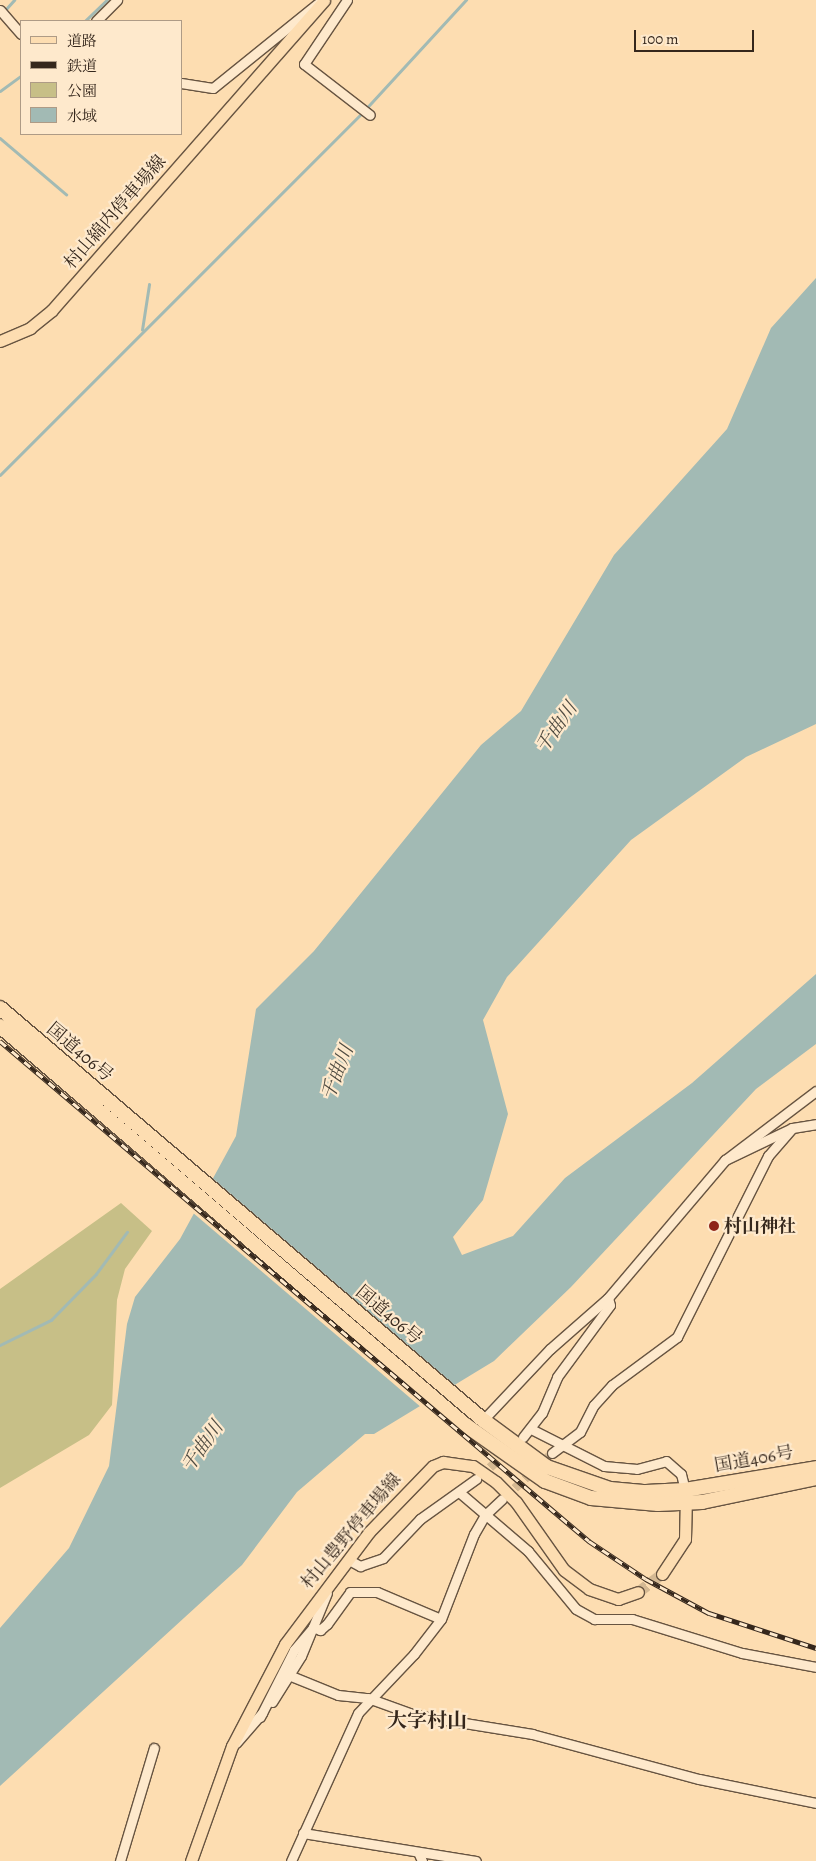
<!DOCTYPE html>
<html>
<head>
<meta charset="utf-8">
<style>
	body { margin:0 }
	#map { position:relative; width:816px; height:1861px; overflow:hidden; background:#fdddb1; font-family:Alegreya,"Noto Serif JP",serif }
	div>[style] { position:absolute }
	.green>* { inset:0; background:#c7bf87 }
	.water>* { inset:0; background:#a2bab4 }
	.pier>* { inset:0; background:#fdddb1 }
	.stream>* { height:2.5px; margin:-1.25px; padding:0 1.25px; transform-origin:1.25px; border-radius:1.25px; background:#a2bab4 }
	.minor-tunnel>* { height:9px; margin-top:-4.5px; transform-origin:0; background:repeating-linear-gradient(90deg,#d5b993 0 9px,transparent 0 13.5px) }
	.major-tunnel>* { height:11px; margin-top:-5.5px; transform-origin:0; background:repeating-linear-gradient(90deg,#d5b993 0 11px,transparent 0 16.5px) }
	.roads { filter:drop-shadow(1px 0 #675441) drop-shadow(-1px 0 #675441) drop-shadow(0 1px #675441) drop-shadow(0 -1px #675441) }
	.minor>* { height:9px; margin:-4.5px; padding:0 4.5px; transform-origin:4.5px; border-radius:4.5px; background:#fee9cc }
	.major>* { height:11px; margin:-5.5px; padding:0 5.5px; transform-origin:5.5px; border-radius:5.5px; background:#fdddb1 }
	.highway>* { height:14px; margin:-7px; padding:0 7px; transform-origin:7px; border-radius:7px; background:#fdddb1 }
	.rail>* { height:4.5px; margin-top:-2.25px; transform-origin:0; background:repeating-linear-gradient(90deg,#fee9cc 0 8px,#35271c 0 16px); box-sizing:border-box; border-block:1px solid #35271c }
	.dots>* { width:14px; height:14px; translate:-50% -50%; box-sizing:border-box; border:2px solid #fee9cc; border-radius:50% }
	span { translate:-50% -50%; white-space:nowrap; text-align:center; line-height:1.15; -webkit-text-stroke:4.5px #fee9cc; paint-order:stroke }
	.street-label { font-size:18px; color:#35271c }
	.poi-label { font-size:18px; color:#35271c; font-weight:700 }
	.left { translate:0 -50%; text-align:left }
	.water-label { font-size:19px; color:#504c42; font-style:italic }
	.quarter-label { font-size:20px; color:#35271c; font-weight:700 }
	.legend { position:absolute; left:20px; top:20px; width:162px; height:115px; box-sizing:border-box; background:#fee9cc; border:1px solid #ae9b86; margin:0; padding:6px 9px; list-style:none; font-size:15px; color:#35271c }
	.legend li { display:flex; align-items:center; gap:10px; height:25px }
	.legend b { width:25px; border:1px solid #ae9b86 }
	.scale { position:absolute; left:634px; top:30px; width:120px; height:22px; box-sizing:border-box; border:2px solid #35271c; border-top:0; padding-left:6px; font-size:15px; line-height:18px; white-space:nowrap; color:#35271c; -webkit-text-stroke:4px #fee9cc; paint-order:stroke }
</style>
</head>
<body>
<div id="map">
	<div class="green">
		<i style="clip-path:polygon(121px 1203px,152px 1231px,125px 1269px,117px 1300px,112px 1405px,89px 1435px,0 1488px,0 1289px)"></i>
	</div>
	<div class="water">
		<i style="clip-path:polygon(816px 278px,816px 724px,746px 757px,631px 840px,507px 977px,483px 1020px,508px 1114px,483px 1200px,453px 1237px,462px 1255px,513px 1236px,565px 1178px,692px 1083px,816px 974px,816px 1044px,756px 1089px,571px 1287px,494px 1361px,374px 1434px,365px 1434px,297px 1492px,242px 1565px,0 1786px,0 1628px,69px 1548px,109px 1466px,127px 1324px,135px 1297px,180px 1239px,236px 1136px,256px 1009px,314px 951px,481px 745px,521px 711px,614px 555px,727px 429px,771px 328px)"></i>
	</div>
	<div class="pier">
		<i style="clip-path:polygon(211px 1177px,457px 1387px,422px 1408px,192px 1212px)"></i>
	</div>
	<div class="stream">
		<i style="left:6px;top:9px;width:12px;rotate:-48deg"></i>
		<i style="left:85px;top:21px;width:30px;rotate:-44deg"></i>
		<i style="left:0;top:91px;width:26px;rotate:-36deg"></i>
		<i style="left:0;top:138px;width:87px;rotate:40.3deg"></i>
		<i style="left:142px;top:330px;width:46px;rotate:-81.2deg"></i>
		<i style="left:0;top:475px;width:511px;rotate:-45deg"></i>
		<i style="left:361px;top:114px;width:155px;rotate:-47.4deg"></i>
		<i style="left:0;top:1345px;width:57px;rotate:-26.1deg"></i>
		<i style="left:51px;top:1320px;width:64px;rotate:-45.6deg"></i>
		<i style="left:96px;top:1274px;width:52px;rotate:-53.6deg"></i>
	</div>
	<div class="minor-tunnel">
		<i style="left:480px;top:1476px;width:38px;rotate:-42deg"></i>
		<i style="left:505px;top:1497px;width:64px;rotate:-43.1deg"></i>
	</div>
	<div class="major-tunnel">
		<i style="left:638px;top:1592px;width:30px;rotate:-37deg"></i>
	</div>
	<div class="roads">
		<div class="minor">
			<i style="left:347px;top:0;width:77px;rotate:123.9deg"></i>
			<i style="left:304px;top:64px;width:83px;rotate:37.7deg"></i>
			<i style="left:0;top:10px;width:32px;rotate:49deg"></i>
			<i style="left:96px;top:21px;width:30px;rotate:-45deg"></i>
			<i style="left:181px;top:83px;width:32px;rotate:9deg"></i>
			<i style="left:213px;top:88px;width:134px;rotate:-38.9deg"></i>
			<i style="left:792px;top:1128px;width:24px;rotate:-9deg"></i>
			<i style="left:483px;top:1420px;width:98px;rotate:-46.7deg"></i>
			<i style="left:550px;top:1349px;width:77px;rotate:-41.3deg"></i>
			<i style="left:608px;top:1298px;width:181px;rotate:-49.7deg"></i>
			<i style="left:725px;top:1160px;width:114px;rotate:-37.2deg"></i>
			<i style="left:531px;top:1429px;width:82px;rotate:26.9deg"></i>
			<i style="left:604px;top:1466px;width:33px;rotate:5deg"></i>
			<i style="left:637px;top:1469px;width:30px;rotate:-15deg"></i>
			<i style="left:666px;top:1461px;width:20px;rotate:41deg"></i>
			<i style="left:681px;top:1474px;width:16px;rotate:76deg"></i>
			<i style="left:523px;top:1437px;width:31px;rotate:-52deg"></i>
			<i style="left:542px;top:1413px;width:39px;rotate:-67deg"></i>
			<i style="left:557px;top:1377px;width:89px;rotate:-53.6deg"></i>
			<i style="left:610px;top:1305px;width:7px;rotate:-106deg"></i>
			<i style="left:552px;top:1453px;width:35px;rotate:-37deg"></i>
			<i style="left:580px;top:1432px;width:30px;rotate:-63deg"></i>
			<i style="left:594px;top:1405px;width:27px;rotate:-48deg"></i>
			<i style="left:612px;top:1385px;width:81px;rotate:-36.4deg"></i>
			<i style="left:677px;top:1337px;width:203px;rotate:-63.3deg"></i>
			<i style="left:768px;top:1156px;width:37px;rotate:-49deg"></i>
			<i style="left:792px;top:1128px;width:74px;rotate:154.5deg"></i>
			<i style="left:459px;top:1492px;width:91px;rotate:40.5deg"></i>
			<i style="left:528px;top:1551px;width:75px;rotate:50.4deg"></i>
			<i style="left:576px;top:1609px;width:21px;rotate:29deg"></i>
			<i style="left:594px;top:1619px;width:38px"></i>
			<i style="left:632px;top:1619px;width:115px;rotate:17.2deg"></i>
			<i style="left:742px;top:1653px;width:75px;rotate:10.7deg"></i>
			<i style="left:349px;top:1560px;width:13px;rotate:29deg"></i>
			<i style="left:360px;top:1566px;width:24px;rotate:-19deg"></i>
			<i style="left:383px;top:1558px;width:54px;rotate:-46.5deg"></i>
			<i style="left:420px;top:1519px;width:69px;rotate:-35.5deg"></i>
			<i style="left:291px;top:1676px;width:51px;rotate:22deg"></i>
			<i style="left:338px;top:1695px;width:30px;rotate:6deg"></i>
			<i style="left:368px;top:1698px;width:50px;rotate:19.9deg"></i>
			<i style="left:415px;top:1715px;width:119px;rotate:9.2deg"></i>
			<i style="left:532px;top:1734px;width:173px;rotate:15.1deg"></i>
			<i style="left:699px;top:1779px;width:119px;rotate:11.6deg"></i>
			<i style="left:272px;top:1702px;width:54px;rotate:-57.8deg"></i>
			<i style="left:301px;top:1656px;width:68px;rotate:-67.6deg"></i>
			<i style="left:260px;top:1717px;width:75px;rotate:-63.1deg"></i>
			<i style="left:294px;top:1650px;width:30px;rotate:-50deg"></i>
			<i style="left:313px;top:1627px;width:8px;rotate:23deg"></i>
			<i style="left:320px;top:1630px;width:9px;rotate:-41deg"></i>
			<i style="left:327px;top:1624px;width:39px;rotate:-54deg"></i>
			<i style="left:350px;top:1592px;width:27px"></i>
			<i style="left:377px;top:1592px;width:69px;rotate:22.9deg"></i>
			<i style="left:236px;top:1743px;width:40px;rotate:-49deg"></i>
			<i style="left:303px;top:1833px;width:175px;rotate:9.2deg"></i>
			<i style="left:418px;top:1852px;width:10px;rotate:66deg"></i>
			<i style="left:120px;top:1861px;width:118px;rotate:-73.3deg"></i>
			<i style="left:291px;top:1861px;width:162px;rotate:-65.6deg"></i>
			<i style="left:358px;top:1713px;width:81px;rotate:-46.5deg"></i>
			<i style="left:414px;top:1654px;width:44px;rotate:-52.4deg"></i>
			<i style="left:441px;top:1619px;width:91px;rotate:-68.8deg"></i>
			<i style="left:474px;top:1534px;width:22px;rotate:-60deg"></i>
			<i style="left:485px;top:1515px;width:23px;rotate:-43deg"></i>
		</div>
		<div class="major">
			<i style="left:0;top:341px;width:33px;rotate:-23deg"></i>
			<i style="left:30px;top:328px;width:28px;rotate:-39deg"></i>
			<i style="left:52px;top:310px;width:412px;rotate:-48.7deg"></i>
			<i style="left:662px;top:1574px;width:42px;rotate:-56.7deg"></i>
			<i style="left:685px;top:1539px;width:44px;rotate:-88.7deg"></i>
			<i style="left:191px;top:1861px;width:122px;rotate:-70.4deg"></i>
			<i style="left:232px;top:1746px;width:115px;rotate:-62.5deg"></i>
			<i style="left:285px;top:1644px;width:140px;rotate:-53.1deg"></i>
			<i style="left:369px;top:1532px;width:92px;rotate:-45.9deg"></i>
			<i style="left:433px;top:1466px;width:11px;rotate:-22deg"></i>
			<i style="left:443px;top:1462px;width:30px;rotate:8deg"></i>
			<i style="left:473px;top:1466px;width:28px;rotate:35deg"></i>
			<i style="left:496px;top:1482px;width:28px;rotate:45deg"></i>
			<i style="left:516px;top:1502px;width:83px;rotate:54.8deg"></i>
			<i style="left:564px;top:1570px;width:31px;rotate:37deg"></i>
			<i style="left:589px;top:1589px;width:31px;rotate:19deg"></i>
			<i style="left:618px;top:1599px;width:21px;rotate:-19deg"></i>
		</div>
		<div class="highway">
			<i style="left:0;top:1008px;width:635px;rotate:40.46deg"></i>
			<i style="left:483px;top:1420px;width:79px;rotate:36.3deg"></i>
			<i style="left:547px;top:1467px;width:67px;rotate:19.2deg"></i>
			<i style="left:610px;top:1489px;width:36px;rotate:5deg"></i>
			<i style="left:646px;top:1492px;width:39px;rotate:-3deg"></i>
			<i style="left:685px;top:1490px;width:133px;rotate:-9.5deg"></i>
			<i style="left:0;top:1026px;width:611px;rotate:40.62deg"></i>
			<i style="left:464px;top:1424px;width:99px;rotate:35.1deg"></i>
			<i style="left:545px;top:1481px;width:49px;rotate:20.3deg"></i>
			<i style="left:591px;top:1498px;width:67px;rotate:5.1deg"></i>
			<i style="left:658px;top:1504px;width:44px;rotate:-2.6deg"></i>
			<i style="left:702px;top:1502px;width:116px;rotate:-11.9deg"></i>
		</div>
	</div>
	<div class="rail">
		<i style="left:0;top:1041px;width:773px;rotate:40.33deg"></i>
		<i style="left:589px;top:1541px;width:69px;rotate:33.7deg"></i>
		<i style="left:646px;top:1579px;width:72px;rotate:28.4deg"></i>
		<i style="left:709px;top:1613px;width:113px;rotate:18.1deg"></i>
	</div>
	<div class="dots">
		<i style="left:714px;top:1226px;background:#8f2418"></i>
	</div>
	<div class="street-label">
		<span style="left:115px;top:212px;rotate:-49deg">村山綿内停車場線</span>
		<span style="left:80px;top:1052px;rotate:40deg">国道406号</span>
		<span style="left:389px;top:1315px;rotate:40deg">国道406号</span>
		<span style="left:754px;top:1459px;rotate:-10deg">国道406号</span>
		<span style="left:351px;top:1531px;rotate:-50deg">村山豊野停車場線</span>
	</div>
	<div class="poi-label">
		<span class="left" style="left:724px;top:1226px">村山神社</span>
	</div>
	<div class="water-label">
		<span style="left:557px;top:728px;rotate:-55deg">千曲川</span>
		<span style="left:338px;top:1073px;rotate:-69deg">千曲川</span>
		<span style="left:203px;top:1447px;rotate:-55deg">千曲川</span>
	</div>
	<div class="quarter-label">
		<span style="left:427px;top:1720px">大字村山</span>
	</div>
	<ul class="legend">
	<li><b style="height:6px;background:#fdddb1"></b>道路</li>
	<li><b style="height:6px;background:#35271c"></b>鉄道</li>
	<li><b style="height:14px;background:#c7bf87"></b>公園</li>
	<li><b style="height:14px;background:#a2bab4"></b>水域</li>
	</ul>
	<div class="scale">100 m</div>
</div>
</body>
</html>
